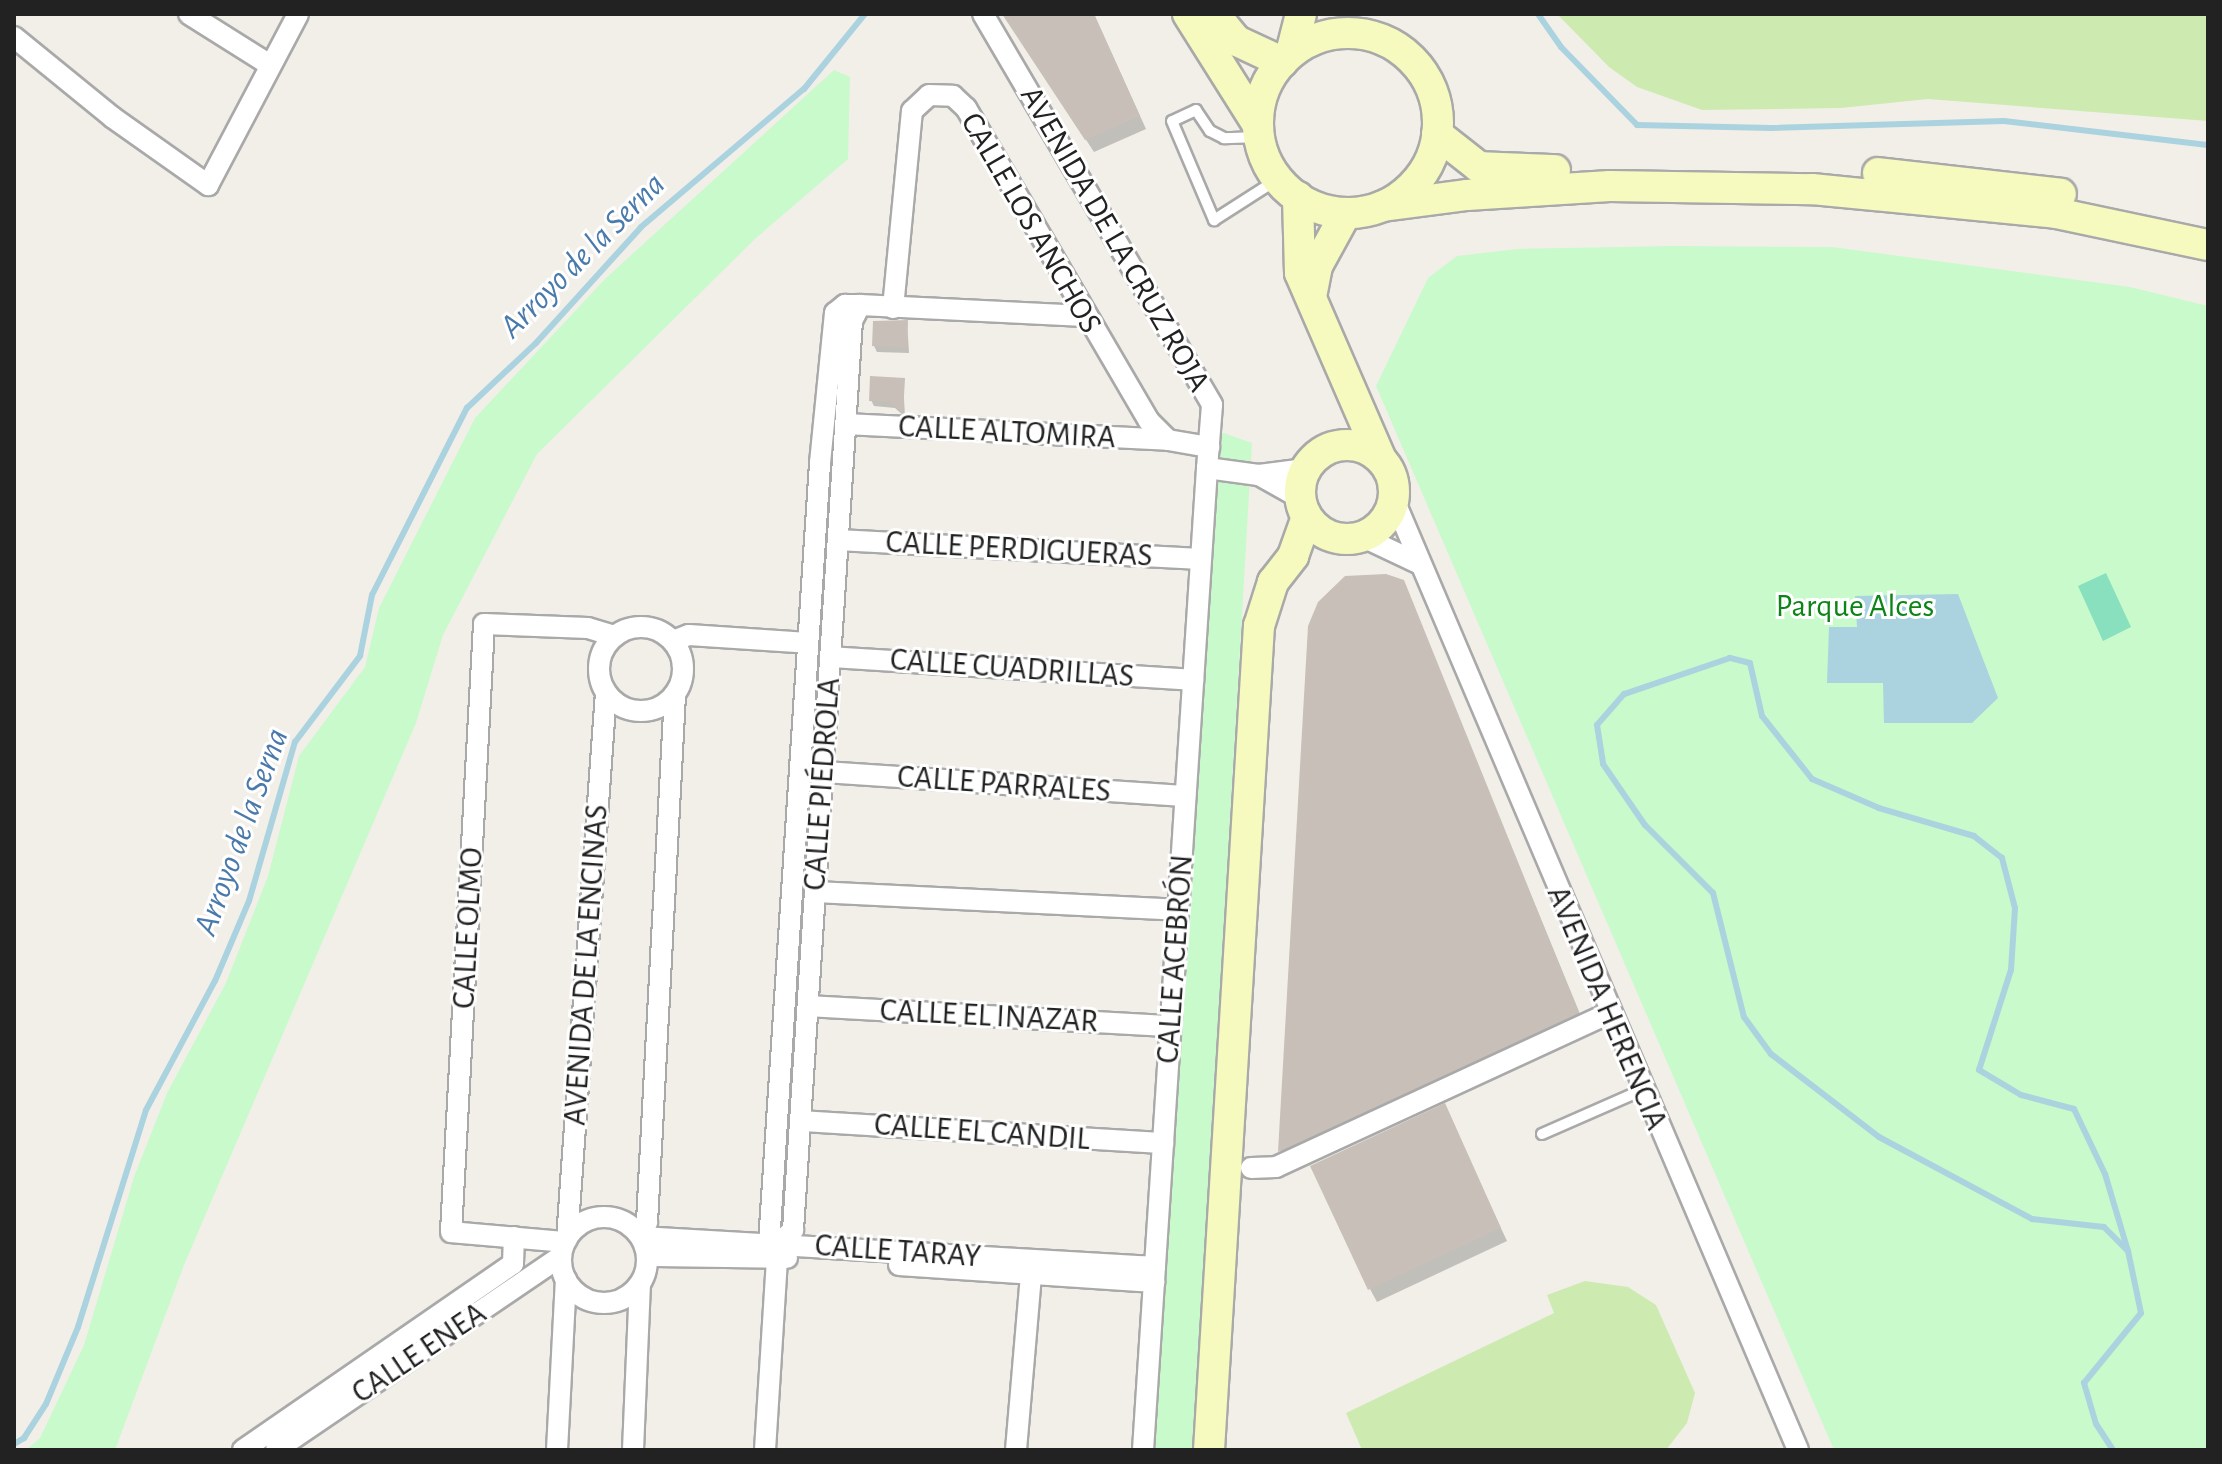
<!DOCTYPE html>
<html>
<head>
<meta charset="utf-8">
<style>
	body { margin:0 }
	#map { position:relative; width:2222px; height:1464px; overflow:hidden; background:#f2efe9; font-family:"Alegreya Sans",sans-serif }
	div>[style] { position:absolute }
	.grass>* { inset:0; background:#cdebb0 }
	.park>* { inset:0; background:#c8facc }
	.pitch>* { inset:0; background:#88e0be }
	.water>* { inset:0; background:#aad3df }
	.shadow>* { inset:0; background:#0003 }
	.stream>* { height:6px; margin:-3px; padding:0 3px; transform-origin:3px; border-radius:3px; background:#aad3df }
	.building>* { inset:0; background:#c7bfb8 }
	.roads { filter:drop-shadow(2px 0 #a9a9a9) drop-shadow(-2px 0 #a9a9a9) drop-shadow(0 2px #a9a9a9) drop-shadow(0 -2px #a9a9a9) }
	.lane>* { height:10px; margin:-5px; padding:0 5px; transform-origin:5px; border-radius:5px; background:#fff }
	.street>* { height:20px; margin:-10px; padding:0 10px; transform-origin:10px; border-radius:10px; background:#fff }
	.street>.ring { margin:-10px; padding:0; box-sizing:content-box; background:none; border:20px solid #fff; border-radius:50% }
	.secondary>* { height:30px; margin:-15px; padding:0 15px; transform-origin:15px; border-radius:15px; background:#f7fabf }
	.secondary>.ring { margin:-15px; padding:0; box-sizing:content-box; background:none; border:30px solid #f7fabf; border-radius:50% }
	span { translate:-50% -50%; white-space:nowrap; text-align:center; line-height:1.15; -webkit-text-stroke:6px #fff; paint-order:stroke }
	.street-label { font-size:32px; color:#222 }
	.park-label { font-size:32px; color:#0c8416 }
	.water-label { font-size:34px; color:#4a7aab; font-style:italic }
	.frame { position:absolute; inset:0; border:16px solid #222; pointer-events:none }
</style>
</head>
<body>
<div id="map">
	<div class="grass">
		<i style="clip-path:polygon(1557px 14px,2208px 14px,2208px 121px,1928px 99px,1841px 108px,1702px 110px,1637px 87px,1609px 67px)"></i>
		<i style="clip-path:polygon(1585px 1281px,1628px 1287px,1656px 1305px,1695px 1393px,1687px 1423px,1666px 1450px,1362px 1450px,1346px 1413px,1554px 1313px,1547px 1295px)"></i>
	</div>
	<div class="park">
		<i style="clip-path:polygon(834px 70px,850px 77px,848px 159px,756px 238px,537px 454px,443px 635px,416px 723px,184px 1265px,115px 1450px,26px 1450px,40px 1438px,84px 1345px,134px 1177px,167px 1093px,226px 983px,268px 876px,299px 756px,365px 667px,379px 608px,475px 418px,605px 279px)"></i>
		<i style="clip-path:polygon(1672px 246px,1832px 247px,2130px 287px,2208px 306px,2208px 1450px,1834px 1450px,1376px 386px,1428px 278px,1457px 256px,1517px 249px)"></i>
		<i style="clip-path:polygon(1221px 432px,1252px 443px,1193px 1450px,1155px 1450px)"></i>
	</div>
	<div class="pitch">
		<i style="clip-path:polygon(2106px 573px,2131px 627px,2103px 641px,2078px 586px)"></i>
	</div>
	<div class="water">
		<i style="clip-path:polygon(1958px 594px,1998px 698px,1972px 723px,1884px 723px,1883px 683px,1827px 683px,1829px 627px,1857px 627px,1855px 596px)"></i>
	</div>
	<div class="shadow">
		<i style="clip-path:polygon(1004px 14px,1094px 14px,1146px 129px,1094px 152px)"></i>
		<i style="clip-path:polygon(907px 322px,909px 353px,877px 352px,874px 346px)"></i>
		<i style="clip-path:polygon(903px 380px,905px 417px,895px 408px,874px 406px,871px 400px)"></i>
		<i style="clip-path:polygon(1402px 582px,1585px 1026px,1288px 1164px,1281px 1151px,1310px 627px)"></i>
		<i style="clip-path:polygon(1444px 1106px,1507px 1241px,1377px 1302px,1370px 1289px)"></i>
	</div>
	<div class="stream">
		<i style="left:1538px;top:14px;width:40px;rotate:55.1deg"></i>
		<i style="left:1561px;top:47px;width:109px;rotate:45.7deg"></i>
		<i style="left:1637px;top:125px;width:134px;rotate:1.3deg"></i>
		<i style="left:1771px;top:128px;width:233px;rotate:-1.7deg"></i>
		<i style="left:2004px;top:121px;width:205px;rotate:6.7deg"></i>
		<i style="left:14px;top:1444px;width:12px;rotate:-31deg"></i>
		<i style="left:24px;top:1438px;width:40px;rotate:-57.1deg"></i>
		<i style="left:46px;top:1404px;width:83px;rotate:-67.4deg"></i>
		<i style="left:78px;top:1327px;width:227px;rotate:-72.6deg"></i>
		<i style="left:146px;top:1110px;width:146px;rotate:-61.9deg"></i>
		<i style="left:215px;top:981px;width:87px;rotate:-67deg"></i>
		<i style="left:249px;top:901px;width:166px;rotate:-73.9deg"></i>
		<i style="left:295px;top:742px;width:108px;rotate:-52.9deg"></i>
		<i style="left:360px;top:656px;width:62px;rotate:-78.9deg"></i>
		<i style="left:372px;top:595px;width:210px;rotate:-63.1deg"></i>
		<i style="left:467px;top:408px;width:95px;rotate:-43.3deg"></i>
		<i style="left:536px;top:343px;width:156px;rotate:-47.8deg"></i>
		<i style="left:641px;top:227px;width:214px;rotate:-40.3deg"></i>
		<i style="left:804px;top:89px;width:97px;rotate:-50.9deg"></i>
		<i style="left:2113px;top:1450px;width:31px;rotate:-123deg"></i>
		<i style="left:2096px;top:1424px;width:43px;rotate:-106.3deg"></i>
		<i style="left:2084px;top:1383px;width:90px;rotate:-50.8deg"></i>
		<i style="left:2141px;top:1313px;width:63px;rotate:-101.8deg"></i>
		<i style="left:2128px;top:1251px;width:80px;rotate:-106.6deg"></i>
		<i style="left:2105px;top:1174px;width:72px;rotate:-115.5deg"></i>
		<i style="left:2074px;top:1109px;width:55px;rotate:-165.2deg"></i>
		<i style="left:2021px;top:1095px;width:49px;rotate:-149.2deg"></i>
		<i style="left:1979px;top:1070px;width:105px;rotate:-72.3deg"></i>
		<i style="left:2011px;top:970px;width:62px;rotate:-86.3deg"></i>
		<i style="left:2015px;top:908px;width:52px;rotate:-104.6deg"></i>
		<i style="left:2002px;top:858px;width:36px;rotate:-142deg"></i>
		<i style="left:1974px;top:836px;width:99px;rotate:-163.6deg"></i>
		<i style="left:1879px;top:808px;width:73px;rotate:-156.6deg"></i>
		<i style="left:1812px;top:779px;width:80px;rotate:-128.4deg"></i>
		<i style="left:1762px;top:716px;width:54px;rotate:-102.8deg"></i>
		<i style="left:1750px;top:663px;width:21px;rotate:-166deg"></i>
		<i style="left:1730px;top:658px;width:112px;rotate:161.2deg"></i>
		<i style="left:1624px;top:694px;width:41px;rotate:131.1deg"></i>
		<i style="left:1597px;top:725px;width:39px;rotate:81deg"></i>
		<i style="left:1603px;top:764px;width:74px;rotate:55.5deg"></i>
		<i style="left:1645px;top:825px;width:96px;rotate:45deg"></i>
		<i style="left:1713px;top:893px;width:128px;rotate:76deg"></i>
		<i style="left:1744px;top:1017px;width:46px;rotate:53.9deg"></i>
		<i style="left:1771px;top:1054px;width:136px;rotate:37.5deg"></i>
		<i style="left:1879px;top:1137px;width:174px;rotate:28.2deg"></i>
		<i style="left:2032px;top:1219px;width:72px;rotate:6.3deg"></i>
		<i style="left:2104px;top:1227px;width:34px;rotate:45deg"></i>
	</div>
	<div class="building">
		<i style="clip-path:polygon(1002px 14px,1094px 14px,1140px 116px,1085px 140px)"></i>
		<i style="clip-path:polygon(908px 320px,907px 348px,872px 346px,873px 321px)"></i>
		<i style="clip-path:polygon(870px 376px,905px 378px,903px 414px,890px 402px,869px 401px)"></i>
		<i style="clip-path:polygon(1386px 574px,1404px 580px,1579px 1013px,1278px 1152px,1308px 626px,1318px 602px,1345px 576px)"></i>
		<i style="clip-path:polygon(1445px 1103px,1501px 1228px,1368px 1290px,1310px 1166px)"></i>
	</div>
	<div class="roads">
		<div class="lane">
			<i style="left:1259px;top:137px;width:35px;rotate:178deg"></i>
			<i style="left:1224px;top:138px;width:16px;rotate:-153deg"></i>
			<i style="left:1210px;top:131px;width:25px;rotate:-124deg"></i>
			<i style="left:1196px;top:110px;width:26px;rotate:155deg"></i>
			<i style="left:1172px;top:121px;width:108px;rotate:67deg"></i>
			<i style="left:1214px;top:220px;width:76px;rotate:-32.6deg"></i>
			<i style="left:1542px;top:1134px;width:109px;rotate:-23.7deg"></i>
		</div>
		<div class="street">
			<i style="left:189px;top:14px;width:96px;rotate:32.2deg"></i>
			<i style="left:983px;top:14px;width:453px;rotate:59.6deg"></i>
			<i style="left:1212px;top:405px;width:63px;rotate:94.5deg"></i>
			<i style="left:1207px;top:468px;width:52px;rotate:7.7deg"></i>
			<i style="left:1259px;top:475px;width:47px;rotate:-7.3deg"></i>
			<i style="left:14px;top:37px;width:127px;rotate:39.2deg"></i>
			<i style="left:112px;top:117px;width:118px;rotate:35.3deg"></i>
			<i style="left:208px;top:185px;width:193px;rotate:-62.2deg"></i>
			<i style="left:893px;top:308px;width:198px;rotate:-84.5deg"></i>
			<i style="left:912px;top:111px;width:23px;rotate:-43deg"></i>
			<i style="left:929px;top:95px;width:24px;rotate:2deg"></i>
			<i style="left:953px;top:96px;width:18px;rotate:43deg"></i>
			<i style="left:966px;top:108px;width:363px;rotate:59.7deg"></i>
			<i style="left:1149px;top:421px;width:27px;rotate:45deg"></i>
			<i style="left:1168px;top:440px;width:42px;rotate:9.7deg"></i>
			<i style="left:845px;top:424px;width:323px;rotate:2.8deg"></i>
			<i style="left:1259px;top:475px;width:47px;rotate:29.3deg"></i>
			<i style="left:1394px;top:500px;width:1032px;rotate:66.96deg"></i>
			<i style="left:1363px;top:537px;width:63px;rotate:25.3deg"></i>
			<i style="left:838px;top:540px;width:363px;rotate:3deg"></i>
			<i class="ring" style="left:599px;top:627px;width:64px;height:64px"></i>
			<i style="left:673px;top:641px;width:17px;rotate:-21deg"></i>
			<i style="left:689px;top:635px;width:119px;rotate:3.8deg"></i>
			<i style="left:830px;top:657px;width:364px;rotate:3.6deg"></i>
			<i style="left:823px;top:772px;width:363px;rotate:3.8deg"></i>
			<i style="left:815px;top:892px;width:363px;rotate:2.8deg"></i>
			<i style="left:808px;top:1006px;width:363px;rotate:3.2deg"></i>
			<i style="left:801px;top:1121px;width:363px;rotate:3.5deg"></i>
			<i style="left:1251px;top:1168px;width:25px;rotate:-2deg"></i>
			<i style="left:1276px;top:1167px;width:367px;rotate:-24.8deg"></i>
			<i class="ring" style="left:561px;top:1217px;width:66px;height:66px"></i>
			<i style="left:640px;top:1236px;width:16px;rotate:-63deg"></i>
			<i style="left:647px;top:1222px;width:529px;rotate:-86.96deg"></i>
			<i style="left:641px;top:1237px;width:515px;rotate:3.34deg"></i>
			<i style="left:567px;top:1239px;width:548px;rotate:-85.92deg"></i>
			<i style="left:565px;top:1242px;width:114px;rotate:-175deg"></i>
			<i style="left:451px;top:1232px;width:609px;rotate:-86.89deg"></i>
			<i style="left:484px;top:624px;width:104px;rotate:2.2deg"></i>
			<i style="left:588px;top:628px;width:27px;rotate:17deg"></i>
			<i style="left:769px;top:1244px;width:783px;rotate:-86.26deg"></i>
			<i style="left:820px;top:463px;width:151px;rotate:-84.3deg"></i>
			<i style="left:835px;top:313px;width:13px;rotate:-39deg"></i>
			<i style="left:845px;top:305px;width:15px"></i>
			<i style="left:860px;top:305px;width:225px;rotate:2.8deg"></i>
			<i style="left:647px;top:1256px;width:140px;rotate:0.8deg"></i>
			<i style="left:899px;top:1265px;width:256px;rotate:3.8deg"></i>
			<i style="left:243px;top:1450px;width:328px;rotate:-34.6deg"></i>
			<i style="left:513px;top:1264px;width:27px;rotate:-88deg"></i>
			<i style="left:276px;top:1450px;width:345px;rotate:-34.2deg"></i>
			<i style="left:557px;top:1450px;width:171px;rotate:-87deg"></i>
			<i style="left:633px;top:1450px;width:166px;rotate:-87.6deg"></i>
			<i style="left:765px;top:1450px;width:206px;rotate:-86.4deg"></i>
			<i style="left:778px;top:1244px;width:21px;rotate:-43deg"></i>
			<i style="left:793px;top:1230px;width:911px;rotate:-86.29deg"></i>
			<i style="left:852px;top:321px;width:18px;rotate:-63deg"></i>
			<i style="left:1016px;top:1450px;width:177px;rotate:-85.1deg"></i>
			<i style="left:1143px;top:1450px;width:984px;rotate:-86.27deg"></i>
		</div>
		<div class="secondary">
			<i style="left:1188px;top:14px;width:131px;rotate:57.8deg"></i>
			<i style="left:1214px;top:14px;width:35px;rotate:50deg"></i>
			<i style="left:1237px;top:41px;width:50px;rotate:25deg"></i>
			<i class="ring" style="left:1258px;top:33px;width:150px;height:150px"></i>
			<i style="left:1291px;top:53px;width:40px;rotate:-75.6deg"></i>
			<i style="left:1437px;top:134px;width:53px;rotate:38.2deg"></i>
			<i style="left:1479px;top:167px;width:76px;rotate:2.3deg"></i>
			<i style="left:1878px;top:173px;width:184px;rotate:6.5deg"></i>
			<i style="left:1298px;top:197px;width:76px;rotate:88.5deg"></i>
			<i style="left:1300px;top:273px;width:203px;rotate:66.5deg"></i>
			<i style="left:1383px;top:206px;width:85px;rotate:-7.5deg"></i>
			<i style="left:1467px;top:195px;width:143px;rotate:-3.6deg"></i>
			<i style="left:1610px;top:186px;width:202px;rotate:0.9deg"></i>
			<i style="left:1812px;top:189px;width:245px;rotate:5.6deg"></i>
			<i style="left:2056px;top:213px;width:155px;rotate:11.9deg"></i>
			<i style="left:1311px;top:297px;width:32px;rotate:-79deg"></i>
			<i style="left:1317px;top:266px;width:60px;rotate:-61.3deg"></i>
			<i class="ring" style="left:1300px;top:445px;width:64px;height:64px"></i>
			<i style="left:1209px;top:1450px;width:826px;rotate:-86.53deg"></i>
			<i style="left:1259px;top:626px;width:46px;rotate:-72.3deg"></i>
			<i style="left:1273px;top:582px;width:33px;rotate:-52deg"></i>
			<i style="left:1293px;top:556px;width:41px;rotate:-70.3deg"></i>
		</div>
	</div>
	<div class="street-label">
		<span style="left:1031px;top:223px;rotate:60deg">CALLE LOS ANCHOS</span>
		<span style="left:1115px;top:239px;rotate:60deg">AVENIDA DE LA CRUZ ROJA</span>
		<span style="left:1007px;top:432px;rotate:3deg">CALLE ALTOMIRA</span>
		<span style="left:1019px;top:549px;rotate:3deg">CALLE PERDIGUERAS</span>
		<span style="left:1012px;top:668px;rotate:4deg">CALLE CUADRILLAS</span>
		<span style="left:822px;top:784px;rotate:-86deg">CALLE PIÉDROLA</span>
		<span style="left:1004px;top:784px;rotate:4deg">CALLE PARRALES</span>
		<span style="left:468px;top:928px;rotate:-87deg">CALLE OLMO</span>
		<span style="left:1175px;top:959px;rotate:-86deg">CALLE ACEBRÓN</span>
		<span style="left:586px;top:965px;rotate:-86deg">AVENIDA DE LA ENCINAS</span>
		<span style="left:1607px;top:1008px;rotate:67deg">AVENIDA HERENCIA</span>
		<span style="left:989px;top:1016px;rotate:3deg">CALLE EL INAZAR</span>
		<span style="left:982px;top:1132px;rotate:4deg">CALLE EL CANDIL</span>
		<span style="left:898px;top:1251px;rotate:4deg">CALLE TARAY</span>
		<span style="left:419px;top:1353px;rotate:-34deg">CALLE ENEA</span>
	</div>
	<div class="park-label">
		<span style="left:1855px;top:606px">Parque Alces</span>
	</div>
	<div class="water-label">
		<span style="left:583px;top:256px;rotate:-45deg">Arroyo de la Serna</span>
		<span style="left:242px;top:832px;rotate:-70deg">Arroyo de la Serna</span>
	</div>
	<div class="frame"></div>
</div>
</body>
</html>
